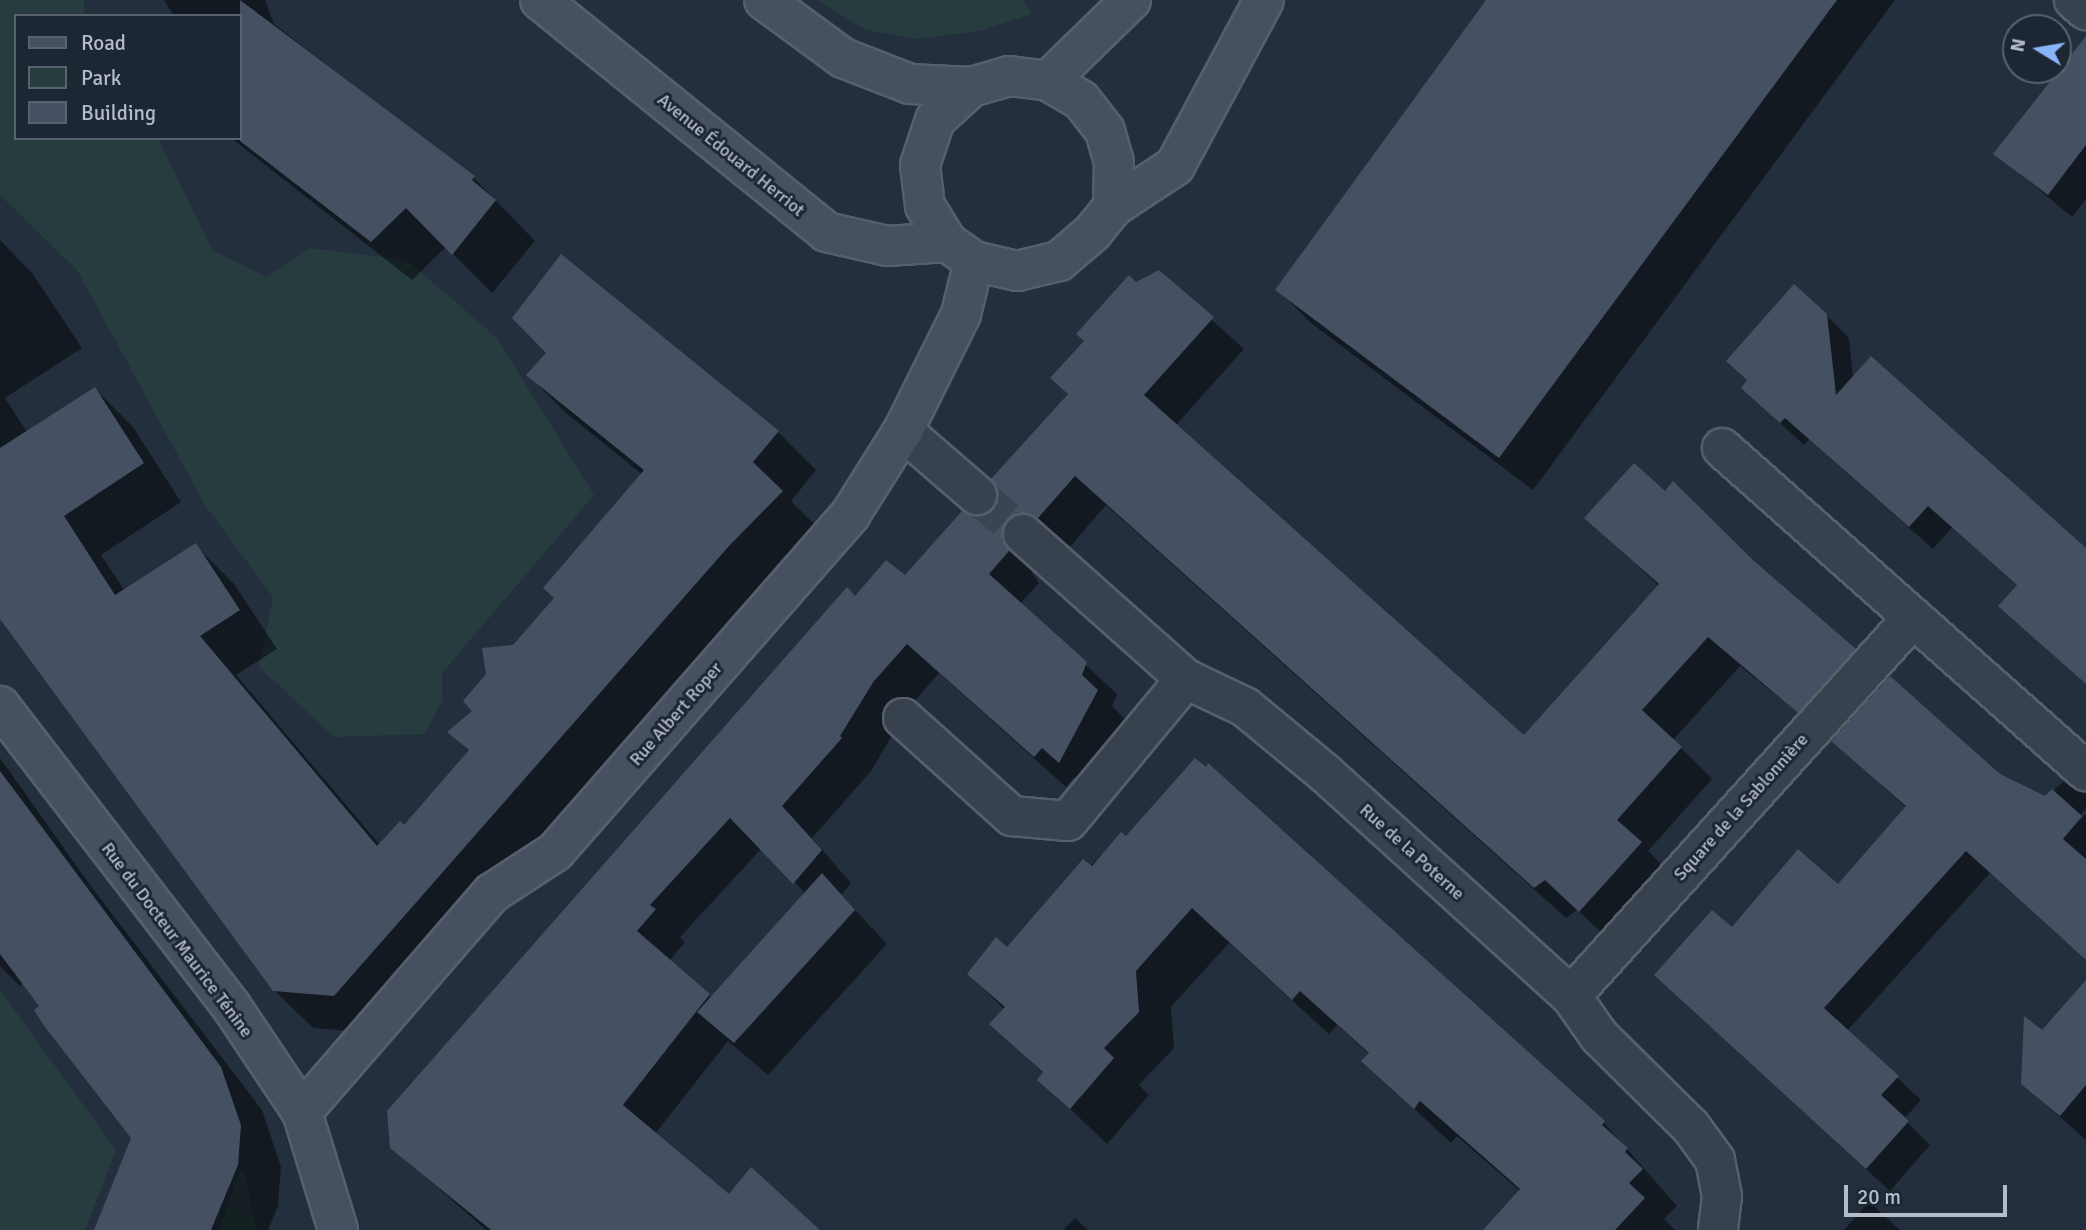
<!DOCTYPE html>
<html>
<head>
<meta charset="utf-8">
<style>
	body { margin:0 }
	#map { position:relative; width:2086px; height:1230px; overflow:hidden; background:#242f3e; font-family:Signika,sans-serif }
	div>[style] { position:absolute }
	.green>* { inset:0; background:#263c3f }
	.shadow>* { inset:0; background:#0007 }
	.building>* { inset:0; background:#455162 }
	.street-tunnel>* { height:38px; margin-top:-19px; transform-origin:0; background:repeating-linear-gradient(90deg,#3a4453 0 38px,transparent 0 57px) }
	.roads { filter:drop-shadow(2px 0 #565f6c) drop-shadow(-2px 0 #565f6c) drop-shadow(0 2px #565f6c) drop-shadow(0 -2px #565f6c) }
	.street>* { height:38px; margin:-19px; padding:0 19px; transform-origin:19px; border-radius:19px; background:#38414e }
	.secondary>* { height:38px; margin:-19px; padding:0 19px; transform-origin:19px; border-radius:19px; background:#465061 }
	span { translate:-50% -50%; white-space:nowrap; text-align:center; line-height:1.15; -webkit-text-stroke:6px #1d2633; paint-order:stroke }
	.street-label { font-size:18px; color:#b4bcc9 }
	.legend { position:absolute; left:14px; top:14px; width:228px; height:126px; box-sizing:border-box; background:#1d2633; border:2px solid #59626f; margin:0; padding:9px 12px; list-style:none; font-size:21px; color:#b4bcc9 }
	.legend li { display:flex; align-items:center; gap:14px; height:35px }
	.legend b { width:35px; border:2px solid #59626f }
	.north { position:absolute; left:2002px; top:14px; width:70px; height:70px; box-sizing:border-box; background:#1d2633; border:2px solid #59626f; border-radius:50%; rotate:281deg; font-size:19px; font-weight:700; line-height:28px; text-align:center; color:#b4bcc9 }
	.north::after { content:''; display:block; margin:auto; width:24px; height:32px; background:#8ab4f8; clip-path:polygon(50% 0,100% 100%,50% 72%,0 100%) }
	.scale { position:absolute; left:1844px; top:1185px; width:163px; height:32px; box-sizing:border-box; border:4px solid #b4bcc9; border-top:0; padding-left:9px; font-size:21px; line-height:24px; white-space:nowrap; color:#b4bcc9; -webkit-text-stroke:5px #1d2633; paint-order:stroke }
</style>
</head>
<body>
<div id="map">
	<div class="green">
		<i style="clip-path:polygon(0 0,84px 0,85px 16px,16px 16px,16px 138px,158px 138px,212px 250px,267px 277px,309px 248px,407px 260px,497px 338px,594px 495px,442px 673px,442px 701px,424px 734px,334px 737px,259px 667px,273px 597px,205px 505px,77px 270px,0 195px)"></i>
		<i style="clip-path:polygon(817px 0,1022px 0,1032px 14px,979px 31px,917px 39px,866px 30px)"></i>
		<i style="clip-path:polygon(0 990px,116px 1150px,85px 1230px,0 1230px)"></i>
		<i style="clip-path:polygon(240px 1171px,245px 1174px,256px 1230px,219px 1230px)"></i>
	</div>
	<div class="shadow">
		<i style="clip-path:polygon(164px 0,265px 0,274px 24px,474px 178px,535px 241px,492px 293px,446px 247px,412px 280px,231px 138px,240px 138px,240px 16px,174px 16px)"></i>
		<i style="clip-path:polygon(1488px 0,1895px 0,1533px 490px,1311px 323px,1278px 290px)"></i>
		<i style="clip-path:polygon(2086px 67px,2086px 199px,2072px 217px,1996px 154px)"></i>
		<i style="clip-path:polygon(0 240px,32px 273px,82px 348px,5px 398px,27px 432px,95px 389px,133px 427px,181px 502px,101px 555px,125px 591px,196px 546px,234px 584px,277px 649px,236px 675px,380px 845px,404px 828px,470px 752px,450px 732px,474px 711px,514px 646px,556px 599px,643px 475px,566px 413px,528px 375px,778px 432px,816px 470px,791px 501px,820px 530px,373px 1033px,313px 1028px,274px 990px,0 616px)"></i>
		<i style="clip-path:polygon(evenodd,1159px 272px,1244px 349px,1176px 425px,1524px 738px,1659px 586px,1587px 518px,1665px 493px,1753px 562px,1999px 776px,2045px 798px,2063px 782px,2086px 793px,2086px 809px,2056px 844px,2086px 814px,2086px 922px,2067px 943px,1990px 873px,1847px 1031px,1921px 1100px,1904px 1119px,1930px 1145px,1890px 1191px,1680px 998px,1732px 930px,1838px 886px,1907px 808px,1832px 740px,1740px 666px,1673px 740px,1712px 779px,1648px 851px,1671px 874px,1611px 941px,1577px 910px,1566px 918px,1106px 505px,1069px 548px,1048px 543px,1037px 551px,1032px 573px,1039px 583px,1020px 604px,1117px 694px,1112px 706px,1128px 722px,1091px 793px,1074px 777px,1066px 787px,939px 673px,905px 712px,872px 770px,812px 838px,851px 883px,841px 895px,887px 944px,768px 1075px,728px 1041px,655px 1134px,730px 1196px,817px 1230px,486px 1230px,392px 1147px,856px 598px,905px 577px,973px 518px,994px 511px,1136px 284px,1159px 272px,762px 848px,806px 894px,712px 998px,669px 961px,685px 942px,680px 937px,762px 848px)"></i>
		<i style="clip-path:polygon(1826px 315px,1849px 338px,1853px 378px,2086px 549px,2086px 684px,2000px 606px,2018px 586px,1952px 527px,1933px 549px,1809px 439px,1804px 445px,1766px 410px)"></i>
		<i style="clip-path:polygon(0 758px,90px 885px,262px 1110px,281px 1167px,278px 1206px,268px 1230px,96px 1230px,133px 1137px,24px 983px,20px 986px,0 966px)"></i>
		<i style="clip-path:polygon(1121px 835px,1604px 1123px,1677px 1206px,1664px 1219px,1675px 1230px,1485px 1230px,1520px 1191px,1457px 1136px,1451px 1143px,1363px 1061px,1370px 1055px,1337px 1025px,1329px 1034px,1229px 943px,1171px 1007px,1174px 1048px,1139px 1085px,1149px 1095px,1107px 1144px,1040px 1080px,1044px 1074px,992px 1024px,1005px 1010px,969px 974px,1007px 950px)"></i>
		<i style="clip-path:polygon(2086px 982px,2086px 1140px,2022px 1083px,2042px 1032px)"></i>
		<i style="clip-path:polygon(1869px 1202px,1900px 1230px,1844px 1230px)"></i>
		<i style="clip-path:polygon(1075px 1218px,1088px 1230px,1063px 1230px)"></i>
	</div>
	<div class="building">
		<i style="clip-path:polygon(240px 0,475px 176px,472px 180px,496px 200px,452px 255px,406px 208px,371px 242px,240px 141px)"></i>
		<i style="clip-path:polygon(1486px 0,1837px 0,1499px 458px,1275px 290px)"></i>
		<i style="clip-path:polygon(2086px 36px,2086px 145px,2048px 195px,1993px 154px)"></i>
		<i style="clip-path:polygon(561px 254px,779px 431px,753px 462px,783px 491px,729px 546px,334px 996px,273px 991px,0 619px,0 448px,95px 387px,144px 463px,64px 516px,115px 595px,196px 543px,240px 610px,200px 636px,377px 846px,400px 821px,404px 825px,469px 750px,447px 732px,472px 711px,463px 701px,486px 674px,482px 648px,513px 645px,554px 598px,543px 588px,644px 470px,526px 375px,546px 353px,512px 318px)"></i>
		<i style="clip-path:polygon(1159px 270px,1214px 317px,1144px 395px,1524px 735px,1659px 584px,1584px 518px,1634px 463px,1665px 491px,1673px 481px,1754px 561px,1856px 649px,1798px 713px,1708px 637px,1642px 710px,1682px 747px,1617px 820px,1642px 842px,1579px 912px,1545px 880px,1534px 888px,1075px 476px,1038px 518px,1017px 513px,1006px 520px,1002px 540px,1009px 551px,989px 574px,1087px 662px,1082px 675px,1098px 690px,1059px 763px,1042px 748px,1034px 757px,907px 644px,874px 681px,840px 736px,842px 738px,782px 806px,822px 850px,793px 884px,730px 818px,650px 905px,656px 909px,637px 931px,710px 994px,623px 1105px,729px 1194px,751px 1167px,820px 1230px,491px 1230px,390px 1148px,387px 1111px,847px 587px,855px 596px,886px 560px,905px 575px,962px 511px,974px 517px,993px 510px,999px 498px,991px 479px,1068px 394px,1050px 378px,1084px 341px,1076px 334px,1129px 275px,1136px 282px)"></i>
		<i style="clip-path:polygon(1794px 284px,1827px 314px,1836px 395px,1871px 356px,2086px 548px,2086px 684px,1998px 606px,2017px 585px,1928px 506px,1909px 527px,1785px 418px,1780px 423px,1741px 388px,1747px 380px,1726px 361px)"></i>
		<i style="clip-path:polygon(1890px 676px,2000px 774px,2045px 796px,2052px 789px,2082px 816px,2063px 839px,2086px 859px,2086px 960px,1966px 851px,1824px 1008px,1899px 1076px,1881px 1095px,1909px 1121px,1866px 1169px,1654px 975px,1712px 910px,1732px 927px,1798px 849px,1838px 884px,1906px 806px,1831px 741px)"></i>
		<i style="clip-path:polygon(1195px 758px,1206px 767px,1208px 763px,1605px 1121px,1602px 1125px,1628px 1148px,1625px 1152px,1643px 1169px,1629px 1183px,1645px 1198px,1615px 1230px,1483px 1230px,1520px 1189px,1420px 1101px,1414px 1109px,1361px 1061px,1369px 1053px,1300px 991px,1292px 1000px,1192px 908px,1136px 971px,1139px 1012px,1104px 1048px,1114px 1058px,1070px 1109px,1037px 1080px,1043px 1072px,989px 1024px,1005px 1007px,967px 974px,996px 937px,1007px 947px,1083px 859px,1092px 866px,1121px 832px,1126px 836px)"></i>
		<i style="clip-path:polygon(0 771px,221px 1067px,241px 1125px,238px 1165px,211px 1230px,94px 1230px,131px 1138px,45px 1027px,34px 1010px,39px 1006px,0 954px)"></i>
		<i style="clip-path:polygon(822px 873px,855px 910px,734px 1043px,697px 1012px)"></i>
		<i style="clip-path:polygon(2086px 980px,2086px 1085px,2060px 1116px,2021px 1084px,2024px 1016px,2042px 1030px)"></i>
	</div>
	<div class="street-tunnel">
		<i style="left:977px;top:495px;width:60px;rotate:40.3deg"></i>
	</div>
	<div class="roads">
		<div class="street">
			<i style="left:2074px;top:0;width:16px;rotate:40deg"></i>
			<i style="left:903px;top:431px;width:98px;rotate:40.9deg"></i>
			<i style="left:1722px;top:448px;width:487px;rotate:41.6deg"></i>
			<i style="left:1023px;top:534px;width:218px;rotate:41.7deg"></i>
			<i style="left:1186px;top:679px;width:65px;rotate:25.4deg"></i>
			<i style="left:1245px;top:707px;width:105px;rotate:39.6deg"></i>
			<i style="left:1326px;top:774px;width:331px;rotate:42.2deg"></i>
			<i style="left:1571px;top:996px;width:49px;rotate:55deg"></i>
			<i style="left:1599px;top:1036px;width:129px;rotate:44.7deg"></i>
			<i style="left:1691px;top:1127px;width:41px;rotate:54deg"></i>
			<i style="left:1715px;top:1160px;width:37px;rotate:79deg"></i>
			<i style="left:1722px;top:1196px;width:34px;rotate:97deg"></i>
			<i style="left:903px;top:718px;width:147px;rotate:42deg"></i>
			<i style="left:1012px;top:816px;width:56px;rotate:5.1deg"></i>
			<i style="left:1068px;top:821px;width:185px;rotate:-50.3deg"></i>
			<i style="left:1571px;top:996px;width:507px;rotate:-47.88deg"></i>
		</div>
		<div class="secondary">
			<i style="left:540px;top:0;width:368px;rotate:39deg"></i>
			<i style="left:826px;top:232px;width:63px;rotate:12.9deg"></i>
			<i style="left:887px;top:246px;width:60px;rotate:-3.8deg"></i>
			<i style="left:764px;top:0;width:98px;rotate:36.3deg"></i>
			<i style="left:843px;top:58px;width:72px;rotate:21.2deg"></i>
			<i style="left:910px;top:84px;width:61px;rotate:2.8deg"></i>
			<i style="left:1009px;top:76px;width:39px;rotate:7deg"></i>
			<i style="left:1048px;top:81px;width:38px;rotate:30deg"></i>
			<i style="left:1081px;top:100px;width:39px;rotate:52deg"></i>
			<i style="left:1105px;top:131px;width:32px;rotate:74deg"></i>
			<i style="left:1114px;top:162px;width:45px;rotate:91.3deg"></i>
			<i style="left:1113px;top:207px;width:32px;rotate:129deg"></i>
			<i style="left:1093px;top:232px;width:45px;rotate:139.5deg"></i>
			<i style="left:1059px;top:261px;width:43px;rotate:166.6deg"></i>
			<i style="left:1017px;top:271px;width:44px;rotate:-166.9deg"></i>
			<i style="left:974px;top:261px;width:33px;rotate:-145deg"></i>
			<i style="left:947px;top:242px;width:42px;rotate:-121.4deg"></i>
			<i style="left:925px;top:206px;width:41px;rotate:-97deg"></i>
			<i style="left:920px;top:165px;width:47px;rotate:-71.6deg"></i>
			<i style="left:935px;top:120px;width:49px;rotate:-42.5deg"></i>
			<i style="left:971px;top:87px;width:40px;rotate:-16deg"></i>
			<i style="left:1048px;top:81px;width:116px;rotate:-44.3deg"></i>
			<i style="left:1113px;top:207px;width:74px;rotate:-33.5deg"></i>
			<i style="left:1175px;top:166px;width:188px;rotate:-61.8deg"></i>
			<i style="left:0;top:706px;width:379px;rotate:52.4deg"></i>
			<i style="left:231px;top:1006px;width:128px;rotate:56.2deg"></i>
			<i style="left:302px;top:1112px;width:123px;rotate:73deg"></i>
			<i style="left:302px;top:1112px;width:290px;rotate:-49.1deg"></i>
			<i style="left:492px;top:893px;width:75px;rotate:-33.1deg"></i>
			<i style="left:555px;top:852px;width:448px;rotate:-48.8deg"></i>
			<i style="left:850px;top:515px;width:99px;rotate:-57.8deg"></i>
			<i style="left:903px;top:431px;width:131px;rotate:-63.6deg"></i>
			<i style="left:961px;top:314px;width:55px;rotate:-76.2deg"></i>
		</div>
	</div>
	<div class="street-label">
		<span style="left:731px;top:155px;rotate:39deg">Avenue Édouard Herriot</span>
		<span style="left:676px;top:714px;rotate:-49deg">Rue Albert Roper</span>
		<span style="left:1741px;top:807px;rotate:-48deg">Square de la Sablonnière</span>
		<span style="left:1412px;top:852px;rotate:42deg">Rue de la Poterne</span>
		<span style="left:177px;top:940px;rotate:53deg">Rue du Docteur Maurice Ténine</span>
	</div>
	<ul class="legend">
	<li><b style="height:9px;background:#465061"></b>Road</li>
	<li><b style="height:19px;background:#263c3f"></b>Park</li>
	<li><b style="height:19px;background:#455162"></b>Building</li>
	</ul>
	<div class="north">N</div>
	<div class="scale">20 m</div>
</div>
</body>
</html>
